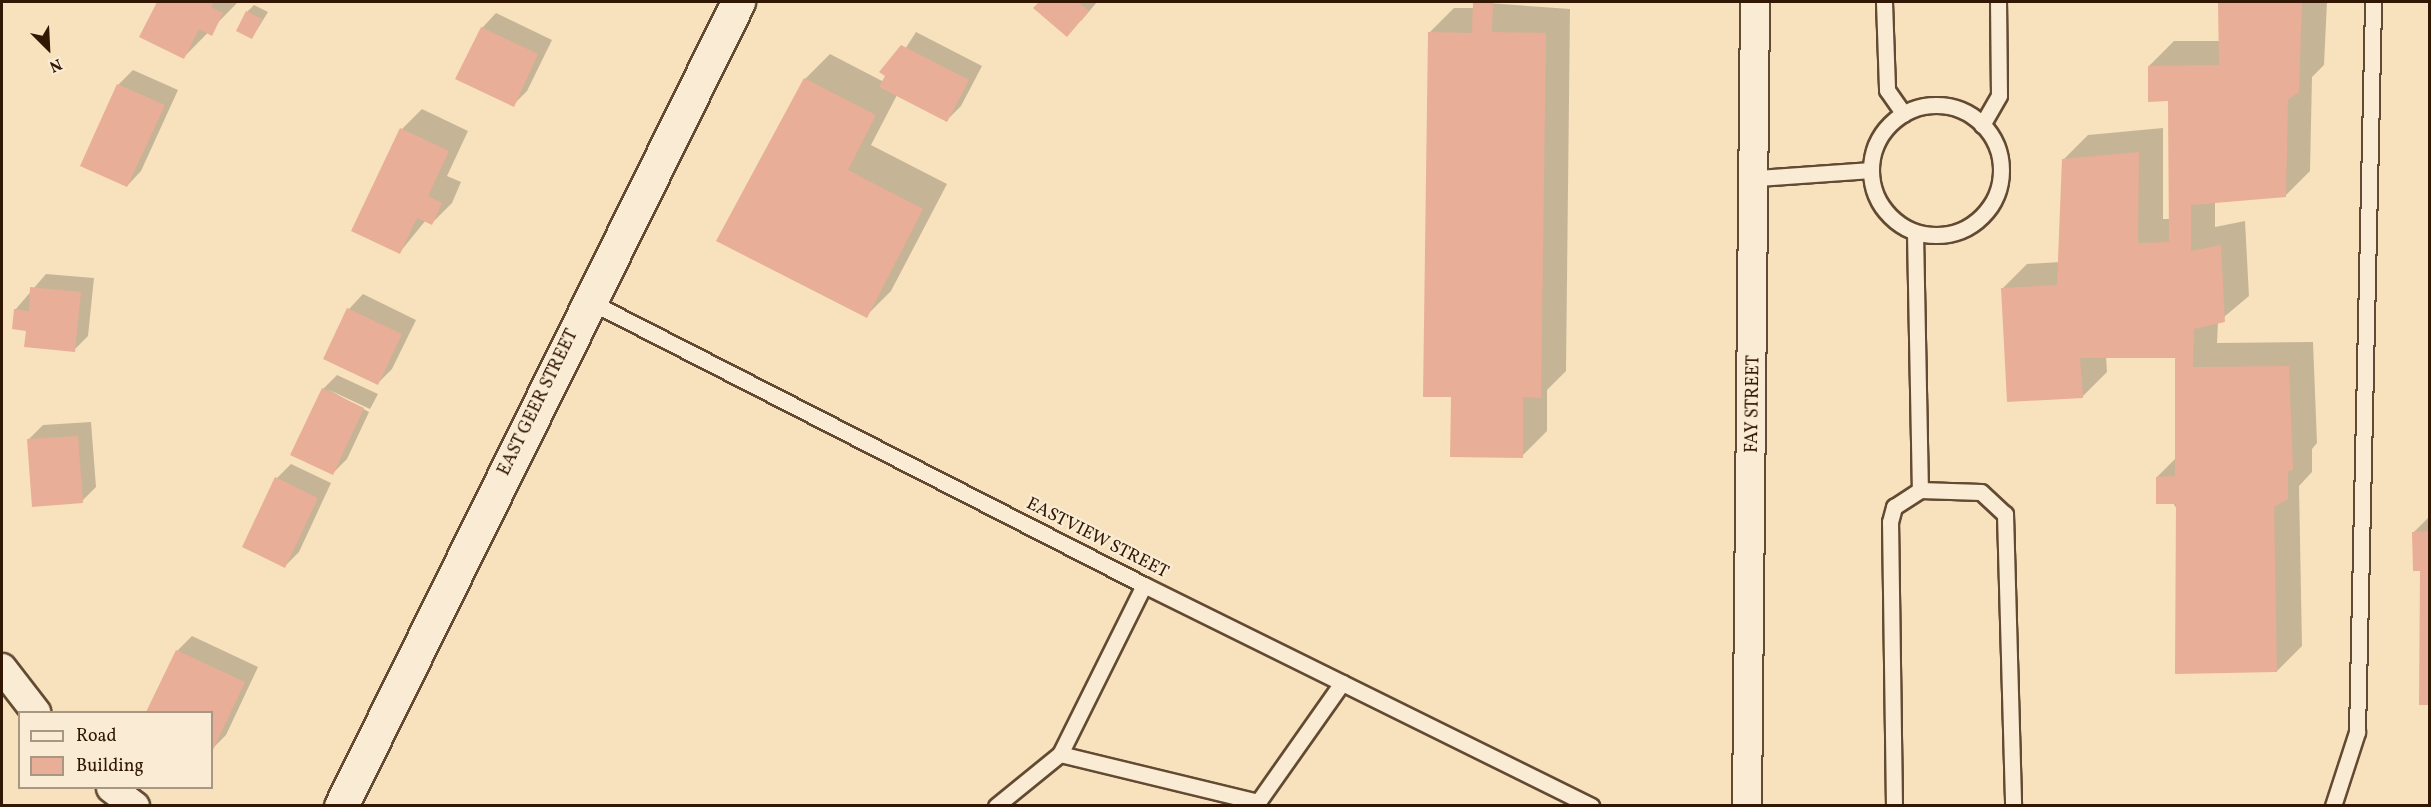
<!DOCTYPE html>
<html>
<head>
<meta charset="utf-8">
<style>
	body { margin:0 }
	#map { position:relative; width:2431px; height:807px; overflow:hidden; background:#f8e2bd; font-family:Vollkorn,serif }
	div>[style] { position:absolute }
	.shadow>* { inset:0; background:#0003 }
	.building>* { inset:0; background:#e8ae97 }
	.roads { filter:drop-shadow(2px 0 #634a32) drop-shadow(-2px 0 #634a32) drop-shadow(0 2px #634a32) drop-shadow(0 -2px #634a32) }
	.service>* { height:15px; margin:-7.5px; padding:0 7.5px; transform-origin:7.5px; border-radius:7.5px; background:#faecd4 }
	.service>.ring { margin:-7.5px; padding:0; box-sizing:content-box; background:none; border:15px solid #faecd4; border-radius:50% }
	.minor>* { height:28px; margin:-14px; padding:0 14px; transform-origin:14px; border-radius:14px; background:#faecd4 }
	.secondary>* { height:33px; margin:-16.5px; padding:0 16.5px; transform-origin:16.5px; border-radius:16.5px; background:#faecd4 }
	span { translate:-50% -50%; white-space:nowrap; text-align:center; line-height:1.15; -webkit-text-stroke:4.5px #faecd4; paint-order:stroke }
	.street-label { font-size:18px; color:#311704 }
	.frame { position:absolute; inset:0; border:3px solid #311704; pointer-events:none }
	.legend { position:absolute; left:18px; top:711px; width:195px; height:78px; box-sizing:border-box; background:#faecd4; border:2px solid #aa9781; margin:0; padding:8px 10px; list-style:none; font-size:18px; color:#311704 }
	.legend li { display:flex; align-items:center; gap:12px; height:30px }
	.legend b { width:30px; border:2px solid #aa9781 }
	.north { position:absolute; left:18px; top:18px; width:60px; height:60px; -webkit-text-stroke:4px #faecd4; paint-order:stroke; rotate:156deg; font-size:16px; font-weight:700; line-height:24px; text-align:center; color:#311704 }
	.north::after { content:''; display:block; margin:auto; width:21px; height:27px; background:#311704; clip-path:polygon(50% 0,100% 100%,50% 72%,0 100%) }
</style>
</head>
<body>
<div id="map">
	<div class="shadow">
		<i style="clip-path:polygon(159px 2px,238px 2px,183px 58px,141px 36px)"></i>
		<i style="clip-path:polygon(1041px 2px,1097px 2px,1081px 21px,1035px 8px)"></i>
		<i style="clip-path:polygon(1474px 2px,1570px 9px,1566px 371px,1547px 390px,1547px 431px,1522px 456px,1453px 396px,1429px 33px,1454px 8px,1474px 8px)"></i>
		<i style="clip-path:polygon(2219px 2px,2327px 2px,2324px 65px,2312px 77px,2310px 171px,2285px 196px,2215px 201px,2215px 227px,2245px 221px,2249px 296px,2218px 322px,2217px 343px,2313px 342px,2317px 443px,2312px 449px,2312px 472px,2299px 486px,2302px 646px,2277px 671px,2157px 477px,2176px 458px,2176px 356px,2106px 356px,2107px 372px,2082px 397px,2002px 289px,2027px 264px,2060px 262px,2063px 160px,2088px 135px,2163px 128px,2163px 219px,2170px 219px,2170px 100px,2149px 66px,2174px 41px,2220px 41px)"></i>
		<i style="clip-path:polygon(254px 5px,268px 12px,252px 38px,247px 12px)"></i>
		<i style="clip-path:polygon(496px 13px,552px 40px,527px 91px,513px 105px,482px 28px)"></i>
		<i style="clip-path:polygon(916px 32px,982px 66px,961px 106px,947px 120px,897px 95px,871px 145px,947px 184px,891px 291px,866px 316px,805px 79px,830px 54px,884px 82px)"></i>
		<i style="clip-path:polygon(133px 70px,178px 90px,141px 171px,127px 186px,82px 165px,119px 84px)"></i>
		<i style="clip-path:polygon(422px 109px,468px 131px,447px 176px,461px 182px,452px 203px,432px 223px,426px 220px,400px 252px,402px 129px)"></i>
		<i style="clip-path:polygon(46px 274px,94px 278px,88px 336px,74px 350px,28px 329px,15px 310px)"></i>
		<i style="clip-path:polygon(363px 294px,416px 320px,392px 369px,378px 383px,325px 358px,349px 309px)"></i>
		<i style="clip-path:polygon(337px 375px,378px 394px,370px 409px,327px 389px,369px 412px,347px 459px,333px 473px,323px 389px)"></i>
		<i style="clip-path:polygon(91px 422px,96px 487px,82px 501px,29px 439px,43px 425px)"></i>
		<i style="clip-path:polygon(291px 464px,331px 483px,299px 552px,285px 566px,277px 478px)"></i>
		<i style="clip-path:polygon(2430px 516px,2430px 703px,2421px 569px,2414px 532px)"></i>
		<i style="clip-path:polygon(192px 636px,258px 667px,226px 735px,212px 749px,212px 712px,148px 712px,178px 650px)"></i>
	</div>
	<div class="building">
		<i style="clip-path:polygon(157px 2px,214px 2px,211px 7px,223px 13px,212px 36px,199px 29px,184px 59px,139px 37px)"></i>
		<i style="clip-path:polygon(1039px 2px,1078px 2px,1089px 11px,1067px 37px,1033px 8px)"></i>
		<i style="clip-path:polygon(1473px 2px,1493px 2px,1492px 32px,1546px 33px,1541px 398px,1523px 397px,1523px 458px,1450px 457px,1451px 397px,1423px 397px,1428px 32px,1472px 33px)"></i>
		<i style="clip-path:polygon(2218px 2px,2302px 2px,2299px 92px,2288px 100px,2286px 197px,2191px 205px,2191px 251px,2221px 245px,2225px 322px,2194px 329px,2193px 367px,2289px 366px,2293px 470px,2288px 471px,2288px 499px,2274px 507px,2277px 672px,2175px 674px,2176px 504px,2156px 504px,2156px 477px,2175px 476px,2175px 358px,2080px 358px,2083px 398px,2007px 402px,2001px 288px,2057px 285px,2062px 159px,2139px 152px,2138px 243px,2169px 242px,2168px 101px,2148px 102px,2148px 66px,2219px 65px)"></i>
		<i style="clip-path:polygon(246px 11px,262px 19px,252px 39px,236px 31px)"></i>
		<i style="clip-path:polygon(481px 27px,538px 54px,514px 107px,455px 79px)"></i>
		<i style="clip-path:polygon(901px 45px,969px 80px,947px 122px,879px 87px,885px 76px,879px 72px)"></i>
		<i style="clip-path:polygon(804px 78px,876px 115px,848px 170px,923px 209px,867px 318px,716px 241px)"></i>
		<i style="clip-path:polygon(117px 84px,165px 105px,127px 187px,80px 166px)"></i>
		<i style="clip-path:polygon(400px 128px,449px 151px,428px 196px,442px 203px,432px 225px,417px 218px,400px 254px,351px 231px)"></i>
		<i style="clip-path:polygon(30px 287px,81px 292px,75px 352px,24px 347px,26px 331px,12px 329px,14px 309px,29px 311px)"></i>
		<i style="clip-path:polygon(347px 308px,402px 334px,378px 385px,323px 359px)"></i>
		<i style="clip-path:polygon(322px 388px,364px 408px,333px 475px,290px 455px)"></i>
		<i style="clip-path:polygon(78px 436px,83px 503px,32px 507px,27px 439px)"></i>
		<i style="clip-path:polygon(275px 477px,318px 498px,285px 568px,242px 547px)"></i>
		<i style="clip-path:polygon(2430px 531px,2430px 705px,2419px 705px,2420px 571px,2413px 571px,2412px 532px)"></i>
		<i style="clip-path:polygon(176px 650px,245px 682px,212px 752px,212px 712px,146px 712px)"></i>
	</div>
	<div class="roads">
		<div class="service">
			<i style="left:1884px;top:2px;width:88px;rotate:88deg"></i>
			<i style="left:1887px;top:90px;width:29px;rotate:55deg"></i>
			<i class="ring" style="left:1871px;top:105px;width:115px;height:115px"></i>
			<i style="left:1982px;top:125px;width:34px;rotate:-60deg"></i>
			<i style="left:1999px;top:95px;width:93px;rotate:-90.6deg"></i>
			<i style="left:1758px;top:178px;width:113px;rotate:-4deg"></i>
			<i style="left:1915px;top:233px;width:257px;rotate:88.9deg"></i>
			<i style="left:589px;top:301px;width:623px;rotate:27.1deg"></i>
			<i style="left:1144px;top:585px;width:499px;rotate:26.3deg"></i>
			<i style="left:1144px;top:585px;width:189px;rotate:116.4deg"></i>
			<i style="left:1060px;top:754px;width:204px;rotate:13.6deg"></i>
			<i style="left:1258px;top:802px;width:146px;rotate:-54.8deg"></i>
			<i style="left:996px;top:806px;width:82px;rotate:-39.1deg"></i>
			<i style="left:1894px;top:806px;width:284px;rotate:-90.8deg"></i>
			<i style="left:1890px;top:522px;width:16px;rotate:-75deg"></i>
			<i style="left:1894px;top:507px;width:31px;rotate:-33deg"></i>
			<i style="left:1920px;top:490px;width:61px;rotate:1.9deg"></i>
			<i style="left:1981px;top:492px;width:33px;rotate:43deg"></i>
			<i style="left:2005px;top:514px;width:292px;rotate:88.4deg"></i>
			<i style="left:2333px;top:806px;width:78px;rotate:-72deg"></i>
			<i style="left:2357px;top:732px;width:730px;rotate:-88.74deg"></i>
		</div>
		<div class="minor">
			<i style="left:2px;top:668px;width:56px;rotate:52.3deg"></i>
			<i style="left:111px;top:788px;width:30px;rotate:37deg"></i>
			<i style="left:1747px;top:806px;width:804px;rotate:-89.43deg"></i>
		</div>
		<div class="secondary">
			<i style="left:341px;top:806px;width:897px;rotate:-63.72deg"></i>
		</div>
	</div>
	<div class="street-label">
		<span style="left:539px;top:403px;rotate:-64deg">EAST GEER STREET</span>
		<span style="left:1754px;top:404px;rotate:-89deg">FAY STREET</span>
		<span style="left:1097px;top:539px;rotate:27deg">EASTVIEW STREET</span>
	</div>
	<div class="frame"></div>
	<ul class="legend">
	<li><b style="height:8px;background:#faecd4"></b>Road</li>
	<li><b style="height:16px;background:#e8ae97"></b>Building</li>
	</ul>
	<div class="north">N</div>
</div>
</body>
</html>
